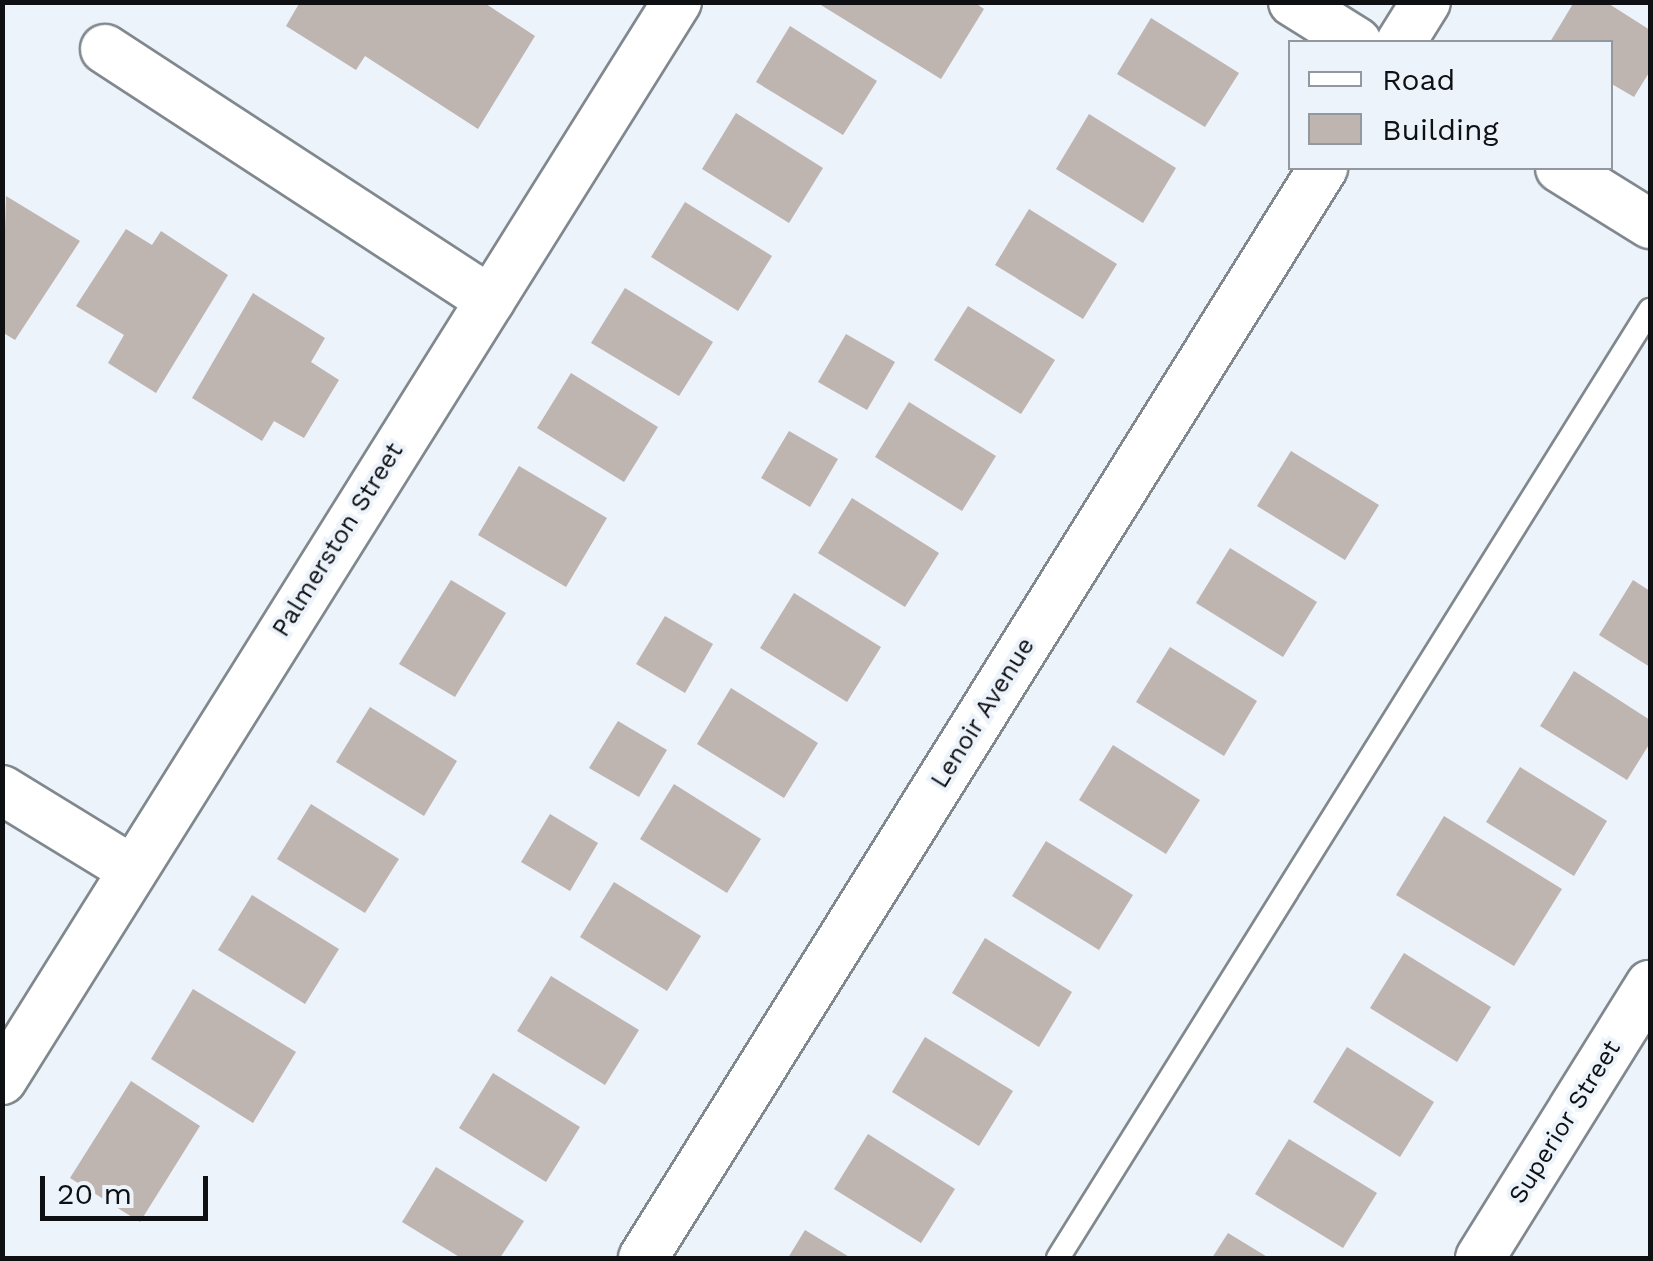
<!DOCTYPE html>
<html>
<head>
<meta charset="utf-8">
<style>
	body { margin:0 }
	#map { position:relative; width:1653px; height:1261px; overflow:hidden; background:#ecf3fb; font-family:"Work Sans",sans-serif }
	div>[style] { position:absolute }
	.building>* { inset:0; background:#beb4b0 }
	.roads { filter:drop-shadow(2px 0 #81888e) drop-shadow(-2px 0 #81888e) drop-shadow(0 2px #81888e) drop-shadow(0 -2px #81888e) }
	.lane>* { height:22px; margin:-11px; padding:0 11px; transform-origin:11px; border-radius:11px; background:#fff }
	.street>* { height:48px; margin:-24px; padding:0 24px; transform-origin:24px; border-radius:24px; background:#fff }
	span { translate:-50% -50%; white-space:nowrap; text-align:center; line-height:1.15; -webkit-text-stroke:8px #ecf3fb; paint-order:stroke }
	.street-label { font-size:25px; color:#0e1013 }
	.frame { position:absolute; inset:0; border:5px solid #0e1013; pointer-events:none }
	.legend { position:absolute; left:1288px; top:40px; width:325px; height:130px; box-sizing:border-box; background:#ecf3fb; border:2px solid #93989e; margin:0; padding:12px 18px; list-style:none; font-size:30px; color:#0e1013 }
	.legend li { display:flex; align-items:center; gap:20px; height:50px }
	.legend b { width:50px; border:2px solid #93989e }
	.scale { position:absolute; left:40px; top:1176px; width:168px; height:45px; box-sizing:border-box; border:5px solid #0e1013; border-top:0; padding-left:12px; font-size:30px; line-height:35px; white-space:nowrap; color:#0e1013; -webkit-text-stroke:8px #ecf3fb; paint-order:stroke }
</style>
</head>
<body>
<div id="map">
	<div class="building">
		<i style="clip-path:polygon(300px 2px,483px 2px,535px 36px,478px 129px,365px 56px,356px 70px,286px 26px)"></i>
		<i style="clip-path:polygon(816px 2px,974px 2px,984px 9px,941px 79px)"></i>
		<i style="clip-path:polygon(1574px 2px,1606px 2px,1650px 30px,1650px 71px,1634px 97px,1610px 83px,1610px 42px,1550px 42px)"></i>
		<i style="clip-path:polygon(1151px 18px,1239px 73px,1205px 127px,1117px 74px)"></i>
		<i style="clip-path:polygon(790px 26px,877px 81px,843px 135px,756px 82px)"></i>
		<i style="clip-path:polygon(736px 113px,823px 168px,789px 223px,702px 169px)"></i>
		<i style="clip-path:polygon(1089px 114px,1176px 168px,1143px 223px,1056px 169px)"></i>
		<i style="clip-path:polygon(6px 196px,80px 241px,15px 340px,2px 332px)"></i>
		<i style="clip-path:polygon(685px 202px,772px 256px,738px 311px,651px 257px)"></i>
		<i style="clip-path:polygon(1029px 209px,1117px 264px,1083px 319px,995px 265px)"></i>
		<i style="clip-path:polygon(126px 229px,152px 245px,161px 231px,228px 275px,156px 393px,108px 363px,124px 335px,76px 306px)"></i>
		<i style="clip-path:polygon(625px 288px,713px 342px,679px 396px,591px 343px)"></i>
		<i style="clip-path:polygon(253px 293px,325px 338px,311px 362px,339px 380px,304px 438px,274px 421px,262px 441px,192px 398px)"></i>
		<i style="clip-path:polygon(968px 306px,1055px 360px,1021px 414px,934px 360px)"></i>
		<i style="clip-path:polygon(846px 334px,895px 362px,867px 410px,818px 382px)"></i>
		<i style="clip-path:polygon(571px 373px,658px 427px,624px 482px,537px 428px)"></i>
		<i style="clip-path:polygon(909px 402px,996px 456px,962px 511px,875px 457px)"></i>
		<i style="clip-path:polygon(789px 431px,838px 459px,810px 507px,761px 478px)"></i>
		<i style="clip-path:polygon(1291px 451px,1379px 505px,1345px 560px,1257px 506px)"></i>
		<i style="clip-path:polygon(519px 466px,607px 518px,566px 587px,478px 535px)"></i>
		<i style="clip-path:polygon(852px 498px,939px 553px,905px 607px,818px 553px)"></i>
		<i style="clip-path:polygon(1230px 548px,1317px 602px,1283px 657px,1196px 603px)"></i>
		<i style="clip-path:polygon(451px 580px,506px 613px,455px 697px,399px 664px)"></i>
		<i style="clip-path:polygon(1633px 580px,1650px 591px,1650px 667px,1599px 635px)"></i>
		<i style="clip-path:polygon(794px 593px,881px 647px,847px 702px,760px 648px)"></i>
		<i style="clip-path:polygon(665px 616px,713px 644px,685px 693px,636px 664px)"></i>
		<i style="clip-path:polygon(1170px 647px,1257px 701px,1224px 756px,1136px 702px)"></i>
		<i style="clip-path:polygon(1574px 671px,1650px 720px,1650px 743px,1627px 780px,1540px 726px)"></i>
		<i style="clip-path:polygon(731px 688px,818px 743px,784px 798px,697px 744px)"></i>
		<i style="clip-path:polygon(370px 707px,457px 761px,424px 816px,336px 762px)"></i>
		<i style="clip-path:polygon(618px 721px,667px 750px,639px 797px,589px 768px)"></i>
		<i style="clip-path:polygon(1113px 745px,1200px 800px,1166px 854px,1079px 800px)"></i>
		<i style="clip-path:polygon(1520px 767px,1607px 821px,1574px 876px,1486px 822px)"></i>
		<i style="clip-path:polygon(674px 784px,761px 839px,727px 893px,640px 839px)"></i>
		<i style="clip-path:polygon(311px 804px,399px 859px,365px 913px,277px 859px)"></i>
		<i style="clip-path:polygon(550px 814px,598px 843px,570px 891px,521px 862px)"></i>
		<i style="clip-path:polygon(1444px 816px,1562px 889px,1514px 966px,1396px 895px)"></i>
		<i style="clip-path:polygon(1046px 841px,1133px 895px,1099px 950px,1012px 896px)"></i>
		<i style="clip-path:polygon(614px 882px,701px 936px,667px 991px,580px 937px)"></i>
		<i style="clip-path:polygon(252px 895px,339px 949px,305px 1004px,218px 950px)"></i>
		<i style="clip-path:polygon(985px 938px,1072px 992px,1039px 1047px,952px 993px)"></i>
		<i style="clip-path:polygon(1404px 953px,1491px 1007px,1457px 1062px,1370px 1008px)"></i>
		<i style="clip-path:polygon(551px 976px,639px 1030px,605px 1085px,517px 1031px)"></i>
		<i style="clip-path:polygon(193px 989px,296px 1052px,253px 1123px,151px 1059px)"></i>
		<i style="clip-path:polygon(925px 1037px,1013px 1091px,979px 1146px,892px 1092px)"></i>
		<i style="clip-path:polygon(1347px 1047px,1434px 1102px,1400px 1157px,1313px 1102px)"></i>
		<i style="clip-path:polygon(493px 1073px,580px 1127px,546px 1182px,459px 1128px)"></i>
		<i style="clip-path:polygon(131px 1081px,200px 1126px,140px 1222px,70px 1178px)"></i>
		<i style="clip-path:polygon(868px 1134px,955px 1189px,921px 1243px,834px 1189px)"></i>
		<i style="clip-path:polygon(1289px 1139px,1377px 1193px,1343px 1248px,1255px 1194px)"></i>
		<i style="clip-path:polygon(436px 1167px,524px 1221px,500px 1258px,461px 1258px,402px 1222px)"></i>
		<i style="clip-path:polygon(805px 1230px,851px 1258px,788px 1258px)"></i>
		<i style="clip-path:polygon(1228px 1233px,1269px 1258px,1212px 1258px)"></i>
	</div>
	<div class="roads">
		<div class="lane">
			<i style="left:1058px;top:1258px;width:1118px;rotate:-58.02deg"></i>
		</div>
		<div class="street">
			<i style="left:1293px;top:2px;width:75px;rotate:32deg"></i>
			<i style="left:1401px;top:42px;width:47px;rotate:-58deg"></i>
			<i style="left:105px;top:49px;width:460px;rotate:33.1deg"></i>
			<i style="left:1560px;top:168px;width:106px;rotate:31.9deg"></i>
			<i style="left:2px;top:790px;width:151px;rotate:31.5deg"></i>
			<i style="left:2px;top:1080px;width:1272px;rotate:-57.95deg"></i>
			<i style="left:643px;top:1258px;width:1285px;rotate:-58.04deg"></i>
			<i style="left:1480px;top:1258px;width:322px;rotate:-58.1deg"></i>
		</div>
	</div>
	<div class="street-label">
		<span style="left:338px;top:540px;rotate:-58deg">Palmerston Street</span>
		<span style="left:983px;top:713px;rotate:-58deg">Lenoir Avenue</span>
		<span style="left:1565px;top:1122px;rotate:-58deg">Superior Street</span>
	</div>
	<div class="frame"></div>
	<ul class="legend">
	<li><b style="height:12px;background:#fff"></b>Road</li>
	<li><b style="height:28px;background:#beb4b0"></b>Building</li>
	</ul>
	<div class="scale">20 m</div>
</div>
</body>
</html>
